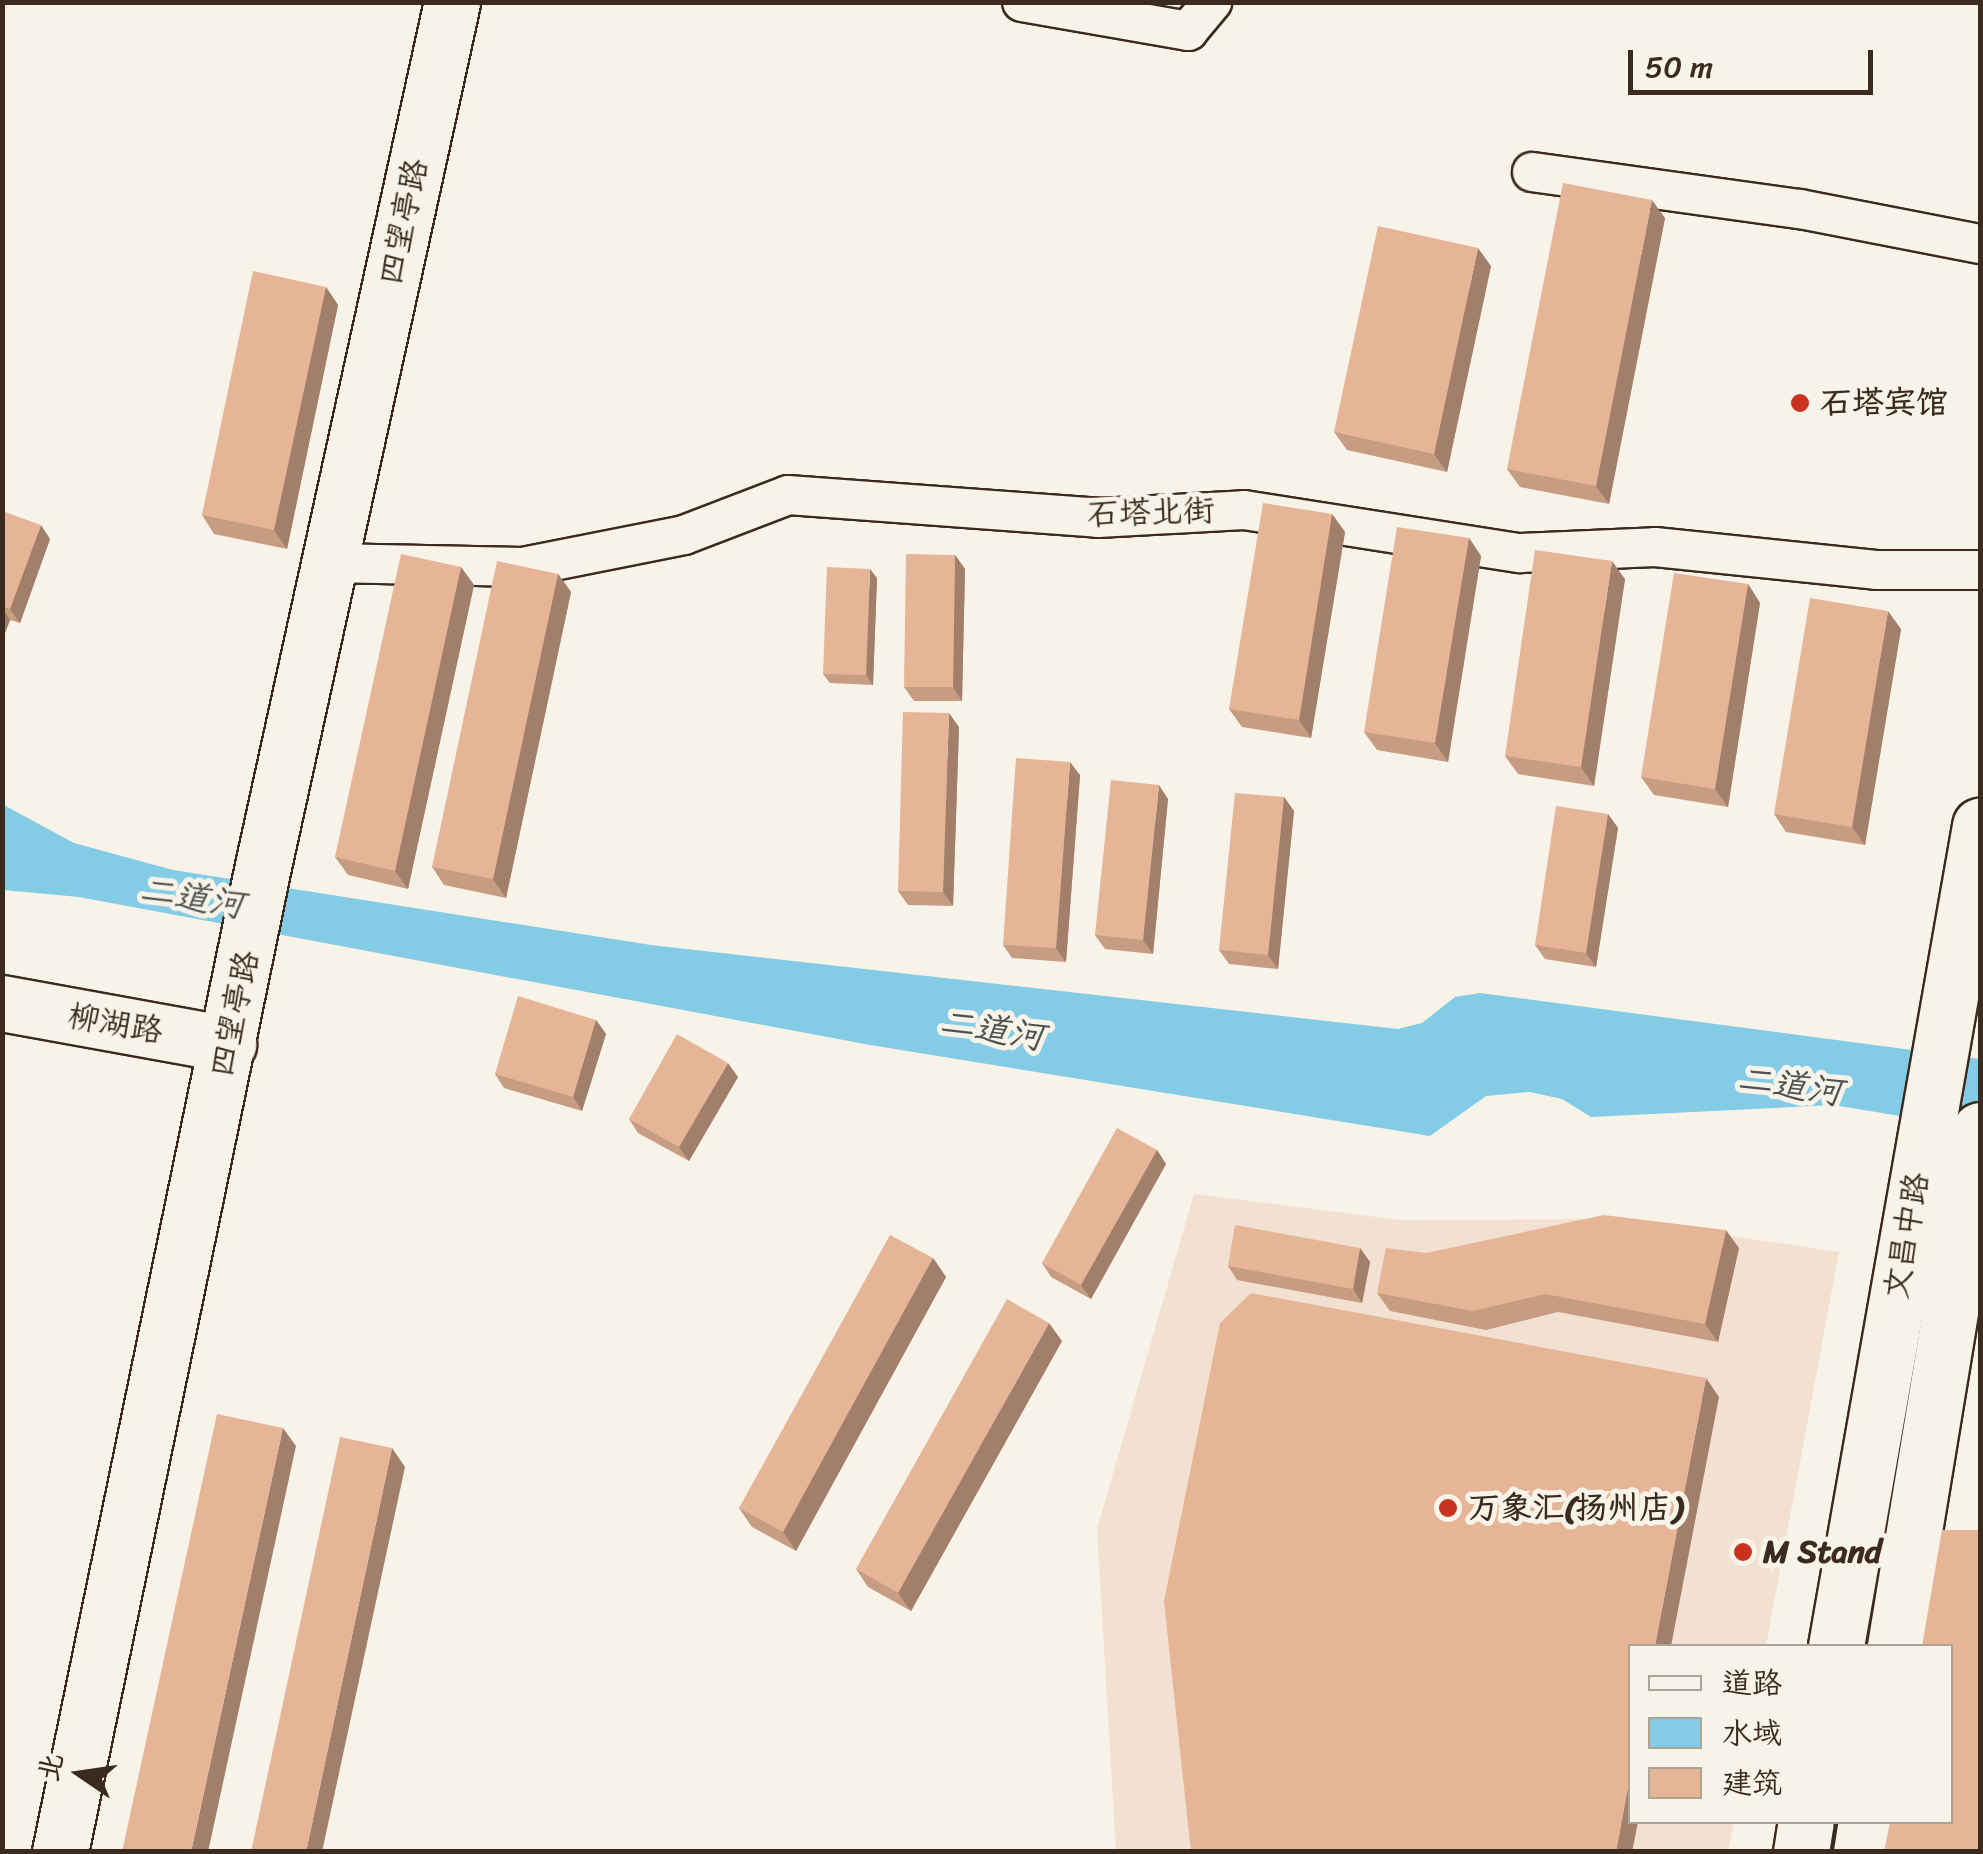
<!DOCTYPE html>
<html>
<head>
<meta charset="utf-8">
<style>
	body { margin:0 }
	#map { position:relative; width:1983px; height:1854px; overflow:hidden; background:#f7f3e8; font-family:Sriracha,"LXGW WenKai TC",sans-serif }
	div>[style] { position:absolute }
	.built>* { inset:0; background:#f2e0d0 }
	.water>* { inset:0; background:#84cbe5 }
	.roads { filter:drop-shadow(2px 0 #3b2a1e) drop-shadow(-2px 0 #3b2a1e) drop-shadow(0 2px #3b2a1e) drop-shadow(0 -2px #3b2a1e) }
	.street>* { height:38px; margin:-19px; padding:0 19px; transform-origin:19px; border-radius:19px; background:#f7f3e8 }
	.secondary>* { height:55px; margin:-27.5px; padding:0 27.5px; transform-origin:27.5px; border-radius:27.5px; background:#f7f3e8 }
	.primary>* { height:55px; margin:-27.5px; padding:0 27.5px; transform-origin:27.5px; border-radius:27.5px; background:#f7f3e8 }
	.wall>* { inset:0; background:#c69c82 }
	.shaded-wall>* { inset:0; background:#a17f6a }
	.building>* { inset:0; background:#e6b597 }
	.dots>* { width:28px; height:28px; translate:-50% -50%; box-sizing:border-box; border:5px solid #f7f3e8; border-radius:50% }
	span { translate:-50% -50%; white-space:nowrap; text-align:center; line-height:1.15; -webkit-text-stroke:10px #f7f3e8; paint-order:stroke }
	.street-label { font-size:32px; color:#3b2a1e }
	.poi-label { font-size:32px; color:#3b2a1e; font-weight:700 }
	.left { translate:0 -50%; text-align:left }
	.water-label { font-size:35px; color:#4d5250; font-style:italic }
	.frame { position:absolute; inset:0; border:5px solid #3b2a1e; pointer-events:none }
	.legend { position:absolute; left:1628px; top:1644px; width:325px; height:180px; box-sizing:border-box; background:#f7f3e8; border:2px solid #aca397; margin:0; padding:12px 18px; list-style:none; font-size:30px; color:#3b2a1e }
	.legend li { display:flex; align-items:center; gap:20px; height:50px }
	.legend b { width:50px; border:2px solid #aca397 }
	.north { position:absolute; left:30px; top:1724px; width:100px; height:100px; -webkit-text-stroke:8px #f7f3e8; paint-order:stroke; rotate:283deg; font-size:28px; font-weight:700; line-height:40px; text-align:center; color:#3b2a1e }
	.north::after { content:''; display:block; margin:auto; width:35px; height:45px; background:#3b2a1e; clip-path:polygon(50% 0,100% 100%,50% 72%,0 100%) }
	.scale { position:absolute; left:1628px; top:50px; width:245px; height:45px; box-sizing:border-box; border:5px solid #3b2a1e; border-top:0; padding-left:12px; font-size:30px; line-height:35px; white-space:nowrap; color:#3b2a1e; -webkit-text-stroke:8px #f7f3e8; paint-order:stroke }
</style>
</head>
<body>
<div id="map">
	<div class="built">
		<i style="clip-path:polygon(1194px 1194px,1400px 1220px,1615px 1219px,1839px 1252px,1766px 1646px,1630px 1646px,1630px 1822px,1734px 1822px,1728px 1851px,1116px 1851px,1097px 1529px)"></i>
	</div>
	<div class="water">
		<i style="clip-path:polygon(2px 804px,74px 843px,173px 870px,651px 945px,1398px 1029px,1422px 1023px,1455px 997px,1480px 993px,1980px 1059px,1980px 1129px,1833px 1105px,1591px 1117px,1562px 1099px,1530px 1092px,1486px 1096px,1430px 1136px,870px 1045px,79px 897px,3px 890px)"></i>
	</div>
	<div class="roads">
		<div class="street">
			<i style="left:1022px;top:2px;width:169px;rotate:9.9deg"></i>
			<i style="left:1188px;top:31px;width:38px;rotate:-50deg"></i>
			<i style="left:1532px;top:172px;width:271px;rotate:7.9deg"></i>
			<i style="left:1800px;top:209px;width:183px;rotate:11deg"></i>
			<i style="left:329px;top:563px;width:194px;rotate:1.2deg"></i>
			<i style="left:523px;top:567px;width:164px;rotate:-11.2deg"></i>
			<i style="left:684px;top:535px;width:111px;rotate:-21deg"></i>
			<i style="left:788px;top:495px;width:311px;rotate:4.2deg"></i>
			<i style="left:1098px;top:518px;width:146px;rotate:-3.1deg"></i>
			<i style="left:1244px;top:510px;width:279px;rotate:8.9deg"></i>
			<i style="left:1520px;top:553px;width:135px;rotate:-2.5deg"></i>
			<i style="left:1655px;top:547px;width:222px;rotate:5.9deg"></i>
			<i style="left:1876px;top:570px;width:104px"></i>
		</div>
		<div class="secondary">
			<i style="left:2px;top:1003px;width:230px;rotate:10.3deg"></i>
			<i style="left:60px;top:1852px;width:1007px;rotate:-78.37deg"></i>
			<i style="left:263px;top:866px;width:884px;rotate:-77.66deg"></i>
		</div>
		<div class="primary">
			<i style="left:1836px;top:1646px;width:833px;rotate:-80.04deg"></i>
			<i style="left:1895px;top:1646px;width:523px;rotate:-80.65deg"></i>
			<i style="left:1801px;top:1852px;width:30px;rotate:-81deg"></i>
			<i style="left:1861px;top:1852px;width:30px;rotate:-81deg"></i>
		</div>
	</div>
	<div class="wall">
		<i style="clip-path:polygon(1665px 218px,1609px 504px,1520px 487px,1507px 469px)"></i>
		<i style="clip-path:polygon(1491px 266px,1447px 472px,1347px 450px,1334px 432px)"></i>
		<i style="clip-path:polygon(326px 287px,338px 305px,287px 549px,214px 534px,202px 515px)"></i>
		<i style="clip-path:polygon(2px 511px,50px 539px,20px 623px,10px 620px,2px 641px)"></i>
		<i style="clip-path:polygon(1332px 514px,1345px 532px,1311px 738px,1242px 727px,1229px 709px)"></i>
		<i style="clip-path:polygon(1469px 538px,1481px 556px,1448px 762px,1377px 750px,1364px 732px)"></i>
		<i style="clip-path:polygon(955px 555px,965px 569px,962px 701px,914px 701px,904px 687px)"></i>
		<i style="clip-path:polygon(461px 567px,474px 585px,408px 889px,348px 875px,335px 857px)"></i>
		<i style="clip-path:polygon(558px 574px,571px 592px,506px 898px,444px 885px,432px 867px)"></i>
		<i style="clip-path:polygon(877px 578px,873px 685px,830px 683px,823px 674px)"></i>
		<i style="clip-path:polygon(1625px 579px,1594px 786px,1518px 774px,1505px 756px)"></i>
		<i style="clip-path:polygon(1748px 584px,1760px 603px,1728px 807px,1654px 795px,1641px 777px)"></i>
		<i style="clip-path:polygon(1901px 629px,1865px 845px,1786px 832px,1774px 814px)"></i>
		<i style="clip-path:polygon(959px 727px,953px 906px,908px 905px,898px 891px)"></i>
		<i style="clip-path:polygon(1080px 775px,1066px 962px,1012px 958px,1003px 945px)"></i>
		<i style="clip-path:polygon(1284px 797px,1294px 811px,1278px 969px,1229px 964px,1219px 950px)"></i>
		<i style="clip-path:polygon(1168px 799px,1153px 954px,1105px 949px,1095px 935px)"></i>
		<i style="clip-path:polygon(1608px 814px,1618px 828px,1596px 967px,1545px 959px,1535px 945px)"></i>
		<i style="clip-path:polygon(596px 1020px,606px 1034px,582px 1111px,504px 1088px,495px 1074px)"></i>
		<i style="clip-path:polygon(738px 1077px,689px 1161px,638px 1133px,629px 1119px)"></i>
		<i style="clip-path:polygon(1157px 1150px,1166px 1164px,1091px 1299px,1051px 1277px,1042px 1263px)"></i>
		<i style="clip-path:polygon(1360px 1248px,1370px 1262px,1362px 1303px,1237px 1280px,1228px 1266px)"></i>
		<i style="clip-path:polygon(1739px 1248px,1718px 1342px,1558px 1312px,1486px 1330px,1390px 1311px,1377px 1293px,1426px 1253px)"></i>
		<i style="clip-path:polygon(933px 1258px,946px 1277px,796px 1551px,752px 1527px,739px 1508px)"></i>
		<i style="clip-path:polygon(1062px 1341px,911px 1611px,868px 1587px,856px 1569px)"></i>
	</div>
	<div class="shaded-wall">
		<i style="clip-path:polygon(1652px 200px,1665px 218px,1609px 504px,1596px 486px)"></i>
		<i style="clip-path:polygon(1478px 248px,1491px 266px,1447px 472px,1434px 454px)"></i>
		<i style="clip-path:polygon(326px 287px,338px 305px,287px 549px,274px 530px)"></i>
		<i style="clip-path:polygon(1332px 514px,1345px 532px,1311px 738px,1299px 720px)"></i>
		<i style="clip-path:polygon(41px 525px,50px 539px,20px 623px,10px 609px)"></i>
		<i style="clip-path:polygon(1469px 538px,1481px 556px,1448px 762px,1435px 743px)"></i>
		<i style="clip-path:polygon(955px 555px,965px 569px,962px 701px,953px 687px)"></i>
		<i style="clip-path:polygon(1612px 561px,1625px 579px,1594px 786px,1581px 767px)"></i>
		<i style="clip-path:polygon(461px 567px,474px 585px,408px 889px,395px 871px)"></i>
		<i style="clip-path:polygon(870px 569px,877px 578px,873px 685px,866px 675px)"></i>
		<i style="clip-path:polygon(558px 574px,571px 592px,506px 898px,493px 879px)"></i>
		<i style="clip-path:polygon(1748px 584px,1760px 603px,1728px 807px,1715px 789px)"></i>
		<i style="clip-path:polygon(2px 608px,10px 620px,2px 641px)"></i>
		<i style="clip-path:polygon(1888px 611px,1901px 629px,1865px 845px,1852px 827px)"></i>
		<i style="clip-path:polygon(949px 713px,959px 727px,953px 906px,943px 892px)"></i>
		<i style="clip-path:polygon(1070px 762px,1080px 775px,1066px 962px,1056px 948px)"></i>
		<i style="clip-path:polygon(1159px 785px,1168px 799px,1153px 954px,1143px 940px)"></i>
		<i style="clip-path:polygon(1284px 797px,1294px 811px,1278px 969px,1268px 955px)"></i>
		<i style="clip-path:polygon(1608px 814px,1618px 828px,1596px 967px,1586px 953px)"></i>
		<i style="clip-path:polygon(596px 1020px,606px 1034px,582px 1111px,573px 1097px)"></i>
		<i style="clip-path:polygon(728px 1063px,738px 1077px,689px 1161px,679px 1147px)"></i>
		<i style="clip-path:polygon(1157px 1150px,1166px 1164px,1091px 1299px,1081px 1285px)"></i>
		<i style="clip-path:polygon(1726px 1230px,1739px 1248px,1718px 1342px,1705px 1324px)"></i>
		<i style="clip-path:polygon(1360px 1248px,1370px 1262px,1362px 1303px,1353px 1289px)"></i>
		<i style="clip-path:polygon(933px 1258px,946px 1277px,796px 1551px,783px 1532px)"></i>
		<i style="clip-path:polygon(1049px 1323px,1062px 1341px,911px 1611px,898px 1593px)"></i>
		<i style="clip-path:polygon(1706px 1378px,1719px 1397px,1671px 1646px,1655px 1646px)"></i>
		<i style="clip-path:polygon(283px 1428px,296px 1446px,208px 1852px,191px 1852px)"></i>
		<i style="clip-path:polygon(392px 1448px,405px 1467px,322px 1852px,306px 1852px)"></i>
		<i style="clip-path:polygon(1630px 1776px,1630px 1822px,1638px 1822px,1632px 1852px,1616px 1852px)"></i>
	</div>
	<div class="building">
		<i style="clip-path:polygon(1563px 183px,1652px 200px,1596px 486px,1507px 469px)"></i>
		<i style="clip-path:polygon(1378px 226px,1478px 248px,1434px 454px,1334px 432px)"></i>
		<i style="clip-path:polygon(253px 271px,326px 287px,274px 530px,202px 515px)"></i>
		<i style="clip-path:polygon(1263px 503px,1332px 514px,1299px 720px,1229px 709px)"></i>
		<i style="clip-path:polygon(2px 511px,41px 525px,10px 609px,2px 606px)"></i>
		<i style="clip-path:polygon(1397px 527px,1469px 538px,1435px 743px,1364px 732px)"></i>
		<i style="clip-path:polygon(1535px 550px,1612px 561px,1581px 767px,1505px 756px)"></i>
		<i style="clip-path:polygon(401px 554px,461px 567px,395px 871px,335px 857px)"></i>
		<i style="clip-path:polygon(906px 554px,955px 555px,953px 687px,904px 687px)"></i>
		<i style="clip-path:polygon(497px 561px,558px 574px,493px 879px,432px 867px)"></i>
		<i style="clip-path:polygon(827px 567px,870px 569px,866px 675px,823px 674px)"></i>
		<i style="clip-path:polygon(1674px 573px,1748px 584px,1715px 789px,1641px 777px)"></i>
		<i style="clip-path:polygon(1810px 598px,1888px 611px,1852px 827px,1774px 814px)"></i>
		<i style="clip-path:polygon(903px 712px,949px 713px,943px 892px,898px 891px)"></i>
		<i style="clip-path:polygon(1016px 758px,1070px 762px,1056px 948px,1003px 945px)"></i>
		<i style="clip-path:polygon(1111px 780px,1159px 785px,1143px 940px,1095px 935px)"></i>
		<i style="clip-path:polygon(1235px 793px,1284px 797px,1268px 955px,1219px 950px)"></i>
		<i style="clip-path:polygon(1556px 806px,1608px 814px,1586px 953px,1535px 945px)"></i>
		<i style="clip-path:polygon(518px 996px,596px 1020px,573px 1097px,495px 1074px)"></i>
		<i style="clip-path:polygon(677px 1034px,728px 1063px,679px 1147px,629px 1119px)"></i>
		<i style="clip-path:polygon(1117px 1128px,1157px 1150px,1081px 1285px,1042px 1263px)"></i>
		<i style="clip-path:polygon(1604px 1215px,1726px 1230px,1705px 1324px,1545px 1294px,1473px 1311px,1377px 1293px,1386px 1248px,1426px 1253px)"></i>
		<i style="clip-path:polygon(1235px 1225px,1360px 1248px,1353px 1289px,1228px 1266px)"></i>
		<i style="clip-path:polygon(890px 1235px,933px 1258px,783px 1532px,739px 1508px)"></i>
		<i style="clip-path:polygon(1251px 1293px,1706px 1378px,1655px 1646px,1630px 1646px,1630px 1776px,1616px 1852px,1191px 1852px,1164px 1601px,1220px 1323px)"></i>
		<i style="clip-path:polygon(1007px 1299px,1049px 1323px,898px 1593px,856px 1569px)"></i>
		<i style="clip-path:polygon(217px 1414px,283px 1428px,191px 1852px,122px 1852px)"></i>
		<i style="clip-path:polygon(340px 1437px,392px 1448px,306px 1852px,251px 1852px)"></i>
		<i style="clip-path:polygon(1942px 1530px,1980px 1530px,1980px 1852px,1884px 1852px,1890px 1822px,1950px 1822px,1950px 1646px,1922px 1646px)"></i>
	</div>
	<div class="dots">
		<i style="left:1800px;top:403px;background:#c8321e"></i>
		<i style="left:1448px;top:1508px;background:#c8321e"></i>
		<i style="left:1743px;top:1552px;background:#c8321e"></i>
	</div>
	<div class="street-label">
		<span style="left:404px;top:222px;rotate:-78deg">四望亭路</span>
		<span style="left:1151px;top:513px;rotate:-2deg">石塔北街</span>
		<span style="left:235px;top:1014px;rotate:-78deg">四望亭路</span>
		<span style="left:115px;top:1024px;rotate:10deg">柳湖路</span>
		<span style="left:1907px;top:1236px;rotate:-80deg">文昌中路</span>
	</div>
	<div class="poi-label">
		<span class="left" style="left:1820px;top:403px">石塔宾馆</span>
		<span class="left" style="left:1468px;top:1508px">万象汇(扬州店)</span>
		<span class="left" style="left:1763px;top:1552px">M Stand</span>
	</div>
	<div class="water-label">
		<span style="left:192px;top:897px;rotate:9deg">二道河</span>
		<span style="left:992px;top:1029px;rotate:9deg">二道河</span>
		<span style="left:1790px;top:1085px;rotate:8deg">二道河</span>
	</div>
	<div class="frame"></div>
	<ul class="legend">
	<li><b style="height:12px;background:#f7f3e8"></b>道路</li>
	<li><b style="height:28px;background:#84cbe5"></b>水域</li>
	<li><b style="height:28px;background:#e6b597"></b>建筑</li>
	</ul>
	<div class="north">北</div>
	<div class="scale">50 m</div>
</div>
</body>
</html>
